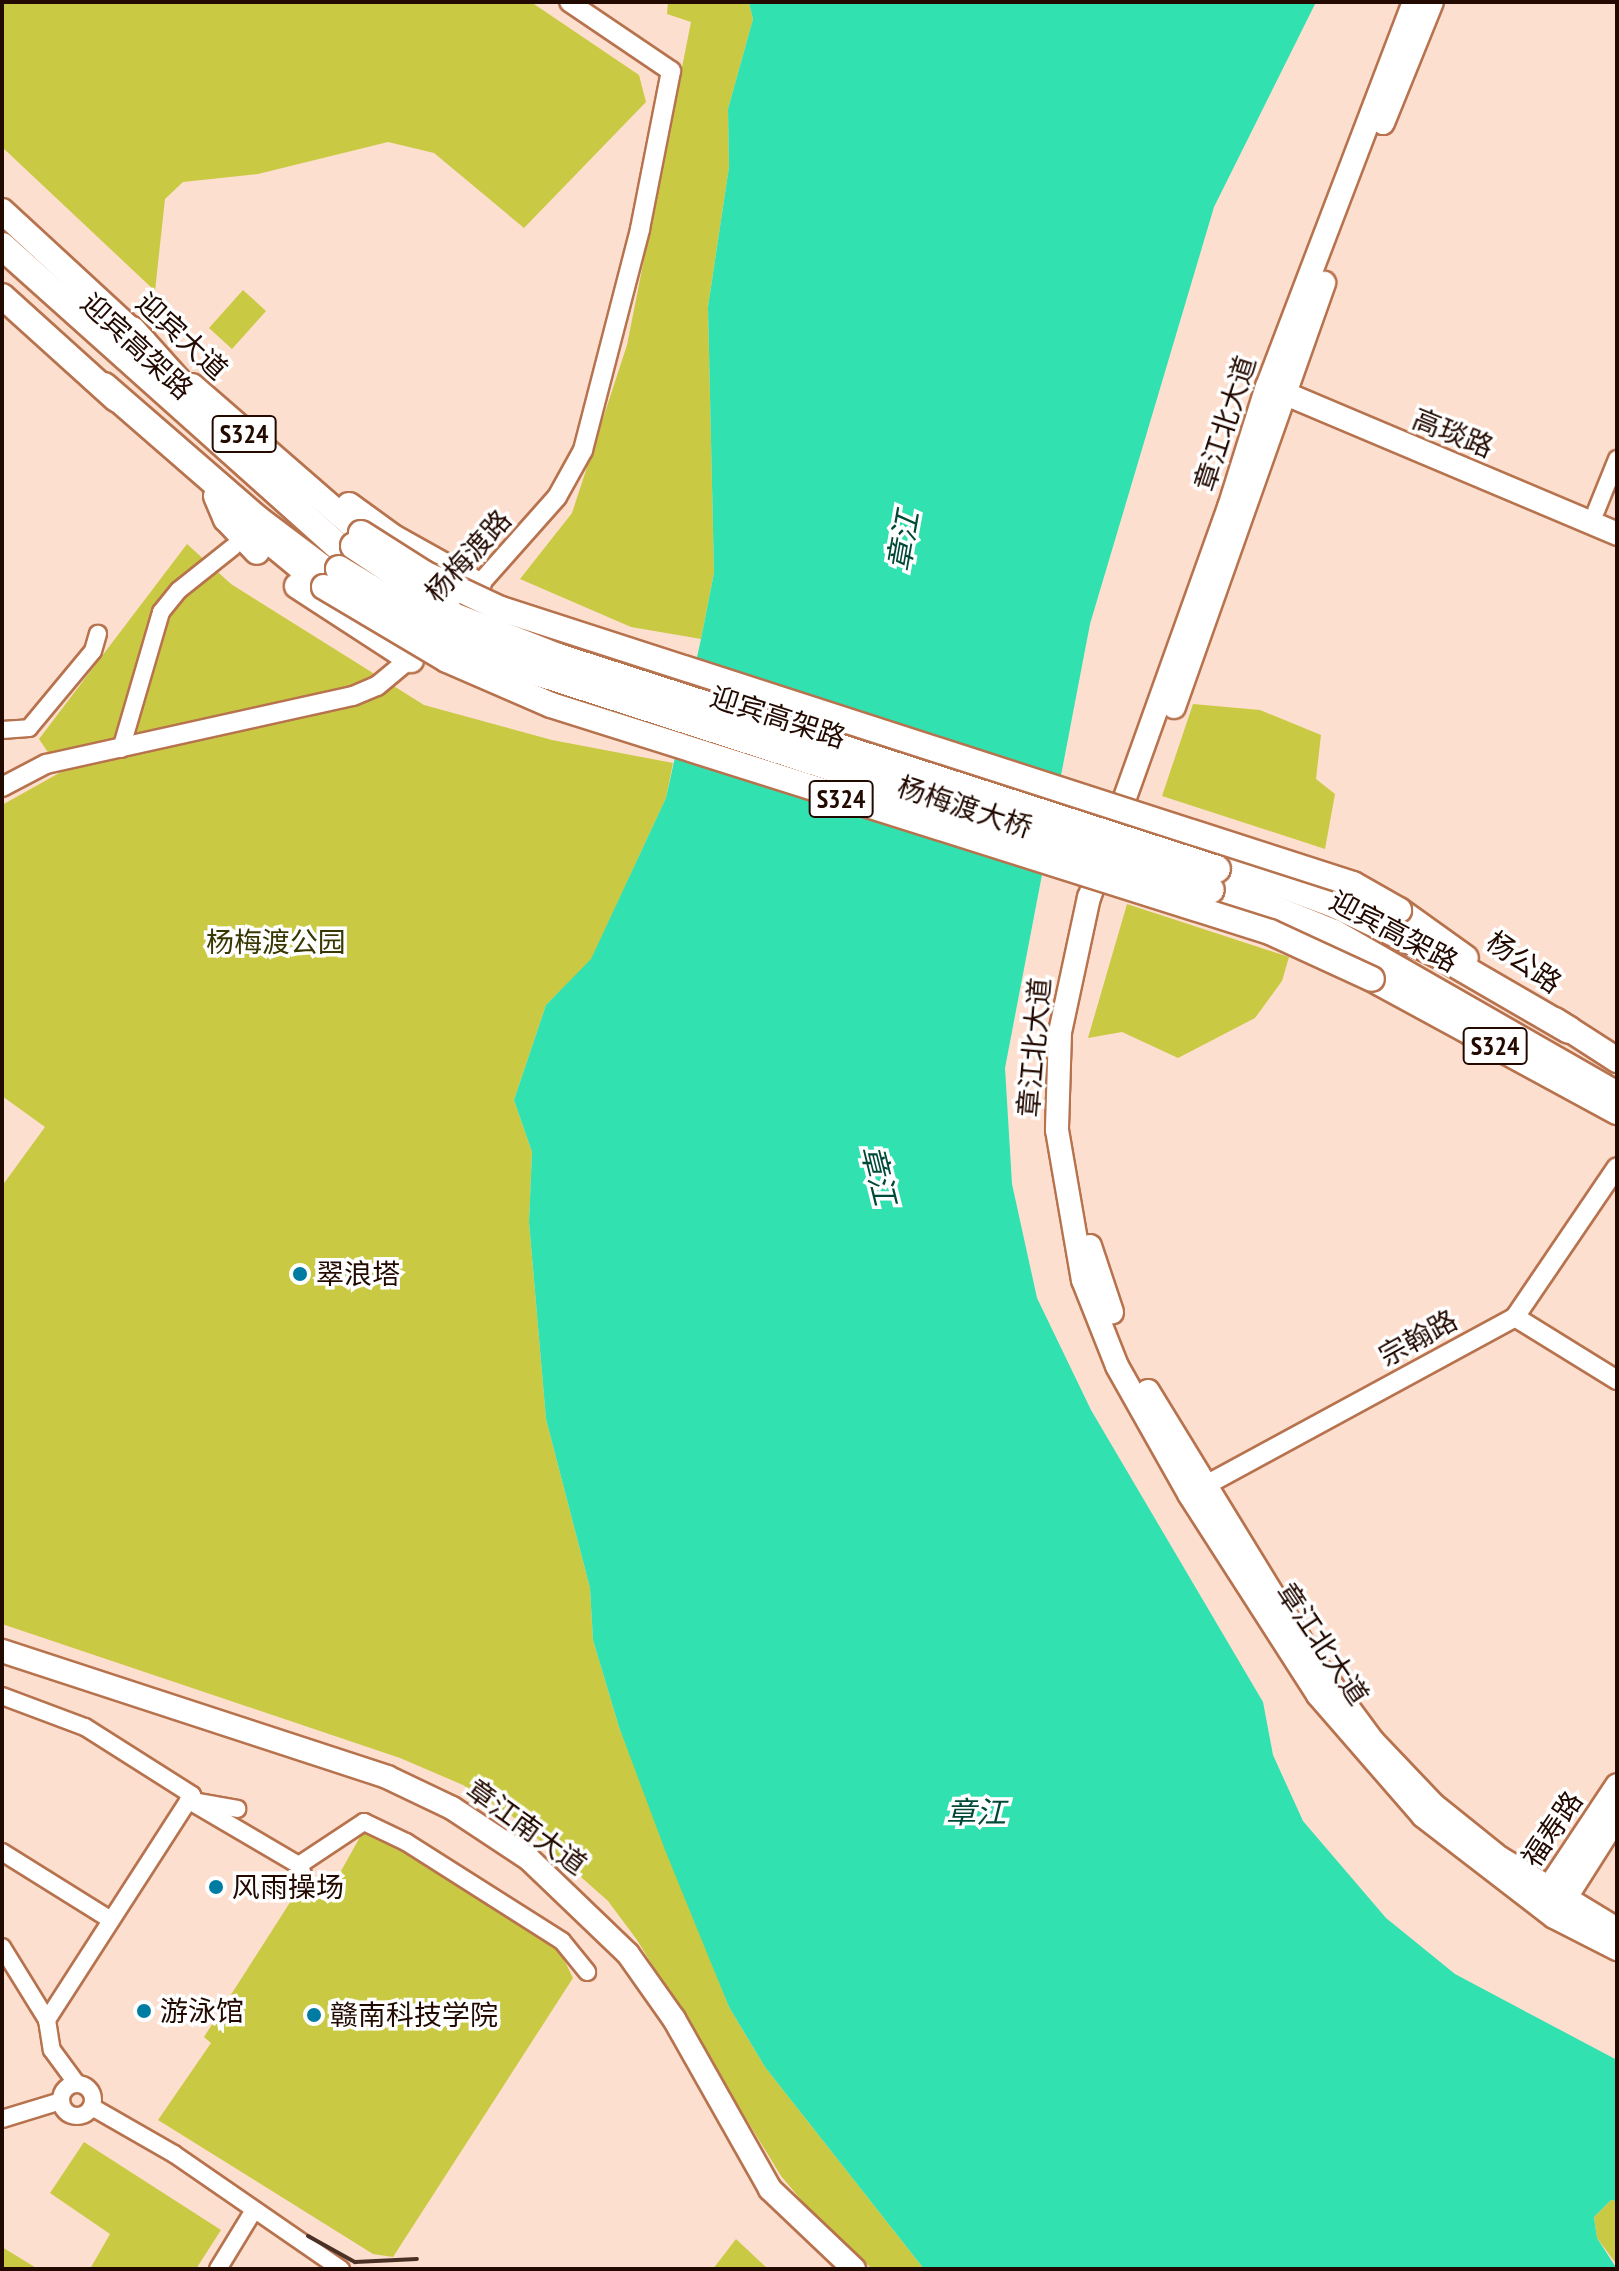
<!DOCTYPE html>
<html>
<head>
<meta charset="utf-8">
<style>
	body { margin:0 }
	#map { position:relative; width:1619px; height:2271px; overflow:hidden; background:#fddfcf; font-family:"PT Sans Narrow","Noto Sans SC",sans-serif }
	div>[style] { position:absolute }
	.green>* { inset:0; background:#cac944 }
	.water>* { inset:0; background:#31e1b0 }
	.roads { filter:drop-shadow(2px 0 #b7734e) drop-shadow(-2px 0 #b7734e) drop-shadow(0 2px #b7734e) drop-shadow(0 -2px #b7734e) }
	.minor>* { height:16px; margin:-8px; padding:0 8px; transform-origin:8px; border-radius:8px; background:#fff }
	.minor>.ring { margin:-8px; padding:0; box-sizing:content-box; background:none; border:16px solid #fff; border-radius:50% }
	.tertiary>* { height:18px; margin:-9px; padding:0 9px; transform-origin:9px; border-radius:9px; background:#fff }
	.secondary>* { height:22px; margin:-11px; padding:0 11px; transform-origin:11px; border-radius:11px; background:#fff }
	.primary>* { height:24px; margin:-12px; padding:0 12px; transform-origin:12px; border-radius:12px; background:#fff }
	.trunk>* { height:26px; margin:-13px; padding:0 13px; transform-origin:13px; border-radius:13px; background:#fff }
	.rail>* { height:4px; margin:-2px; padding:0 2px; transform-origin:2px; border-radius:2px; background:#4a3025 }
	.bridges { filter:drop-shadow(2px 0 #b7734e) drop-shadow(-2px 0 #b7734e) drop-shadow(0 2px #b7734e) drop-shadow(0 -2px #b7734e) }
	.primary-bridge>* { height:24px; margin:-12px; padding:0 12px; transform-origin:12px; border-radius:12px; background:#fff }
	.trunk-bridge>* { height:26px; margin:-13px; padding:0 13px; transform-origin:13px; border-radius:13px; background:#fff }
	.dots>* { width:22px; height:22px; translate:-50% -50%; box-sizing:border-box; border:4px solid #fff; border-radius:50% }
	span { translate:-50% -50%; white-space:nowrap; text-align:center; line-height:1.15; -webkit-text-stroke:7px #fff; paint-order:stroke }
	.shield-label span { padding:2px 6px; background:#fff; border:2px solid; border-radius:6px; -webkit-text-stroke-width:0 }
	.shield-label { font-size:26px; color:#230a00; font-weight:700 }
	.street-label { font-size:28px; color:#230a00 }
	.park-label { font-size:28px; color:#383700 }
	.poi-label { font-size:28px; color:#230a00 }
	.left { translate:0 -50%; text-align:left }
	.water-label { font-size:30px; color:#004936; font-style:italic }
	.frame { position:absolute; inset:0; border:4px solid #230a00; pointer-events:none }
</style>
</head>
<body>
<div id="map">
	<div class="green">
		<i style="clip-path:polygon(2px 2px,531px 2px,639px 75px,646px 102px,524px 228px,434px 153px,388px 142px,258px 174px,183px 182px,165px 199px,155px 291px,2px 147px)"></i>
		<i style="clip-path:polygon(668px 2px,743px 2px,749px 3px,753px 19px,728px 109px,729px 167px,708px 307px,714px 573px,701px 639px,631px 627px,520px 579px,572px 513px,627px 345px,691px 22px,667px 14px)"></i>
		<i style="clip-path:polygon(243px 290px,266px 311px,232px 349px,209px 328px)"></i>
		<i style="clip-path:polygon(187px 544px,231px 584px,424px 705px,552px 740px,673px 763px,666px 798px,591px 960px,546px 1005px,514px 1100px,532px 1152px,529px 1222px,546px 1419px,590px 1588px,593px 1640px,619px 1727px,729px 2007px,765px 2067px,924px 2269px,872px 2269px,807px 2207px,781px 2176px,637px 1940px,608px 1901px,512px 1816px,463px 1785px,400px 1758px,2px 1624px,2px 1186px,45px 1127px,2px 1096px,2px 805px,61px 772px,39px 739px)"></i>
		<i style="clip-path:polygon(1193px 704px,1260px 710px,1321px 735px,1316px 779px,1335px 794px,1325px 849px,1162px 796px)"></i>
		<i style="clip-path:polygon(1127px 904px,1289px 957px,1282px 981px,1255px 1018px,1178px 1058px,1122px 1032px,1088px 1038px)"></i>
		<i style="clip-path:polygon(365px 1828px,558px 1947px,573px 1978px,393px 2257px,373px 2254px,158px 2120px,211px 2043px,204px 2037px,303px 1882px,327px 1896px)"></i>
		<i style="clip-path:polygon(84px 2142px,221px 2230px,196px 2269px,90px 2269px,110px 2234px,50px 2193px)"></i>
		<i style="clip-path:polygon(1611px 2200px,1617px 2201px,1617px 2265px,1597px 2238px,1594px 2217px)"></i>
		<i style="clip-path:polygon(736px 2239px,768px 2269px,713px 2269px)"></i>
		<i style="clip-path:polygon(2px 2247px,38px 2269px,2px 2269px)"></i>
	</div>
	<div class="water">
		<i style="clip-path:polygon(743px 2px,1316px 2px,1214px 207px,1090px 624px,1005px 1068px,1012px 1184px,1037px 1298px,1091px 1410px,1263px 1702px,1273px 1755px,1303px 1821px,1386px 1918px,1455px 1974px,1617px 2060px,1617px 2201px,1611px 2200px,1594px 2217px,1597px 2238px,1617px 2269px,924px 2269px,765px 2067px,729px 2007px,665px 1850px,619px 1727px,593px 1640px,590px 1588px,546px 1419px,529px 1222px,532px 1152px,514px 1100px,546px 1005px,591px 959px,666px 798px,701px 639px,714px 573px,708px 307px,729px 167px,728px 109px,753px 19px,749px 3px)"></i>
	</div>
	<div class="roads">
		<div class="minor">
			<i style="left:1596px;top:511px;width:56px;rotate:-68deg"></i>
			<i style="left:2px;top:730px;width:27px;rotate:-4deg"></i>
			<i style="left:29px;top:728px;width:100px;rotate:-50.3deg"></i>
			<i style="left:93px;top:651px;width:18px;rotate:-74deg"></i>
			<i style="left:121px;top:749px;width:143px;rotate:-73.7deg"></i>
			<i style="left:161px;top:612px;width:28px;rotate:-51deg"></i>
			<i style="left:179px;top:590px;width:69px;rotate:-38.5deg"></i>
			<i style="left:2px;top:1696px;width:89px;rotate:20.5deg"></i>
			<i style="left:85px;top:1727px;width:127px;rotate:32.4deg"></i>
			<i style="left:192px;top:1795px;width:268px;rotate:122.8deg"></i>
			<i style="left:188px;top:1800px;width:129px;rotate:30.4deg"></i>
			<i style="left:299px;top:1865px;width:10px;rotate:66deg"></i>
			<i style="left:198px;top:1802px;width:40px;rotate:10deg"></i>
			<i style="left:2px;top:1852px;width:128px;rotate:32deg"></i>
			<i style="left:299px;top:1865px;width:78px;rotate:-33.5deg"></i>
			<i style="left:364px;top:1822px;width:47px;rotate:25.5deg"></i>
			<i style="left:406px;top:1842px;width:185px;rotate:32.4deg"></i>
			<i style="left:562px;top:1941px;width:40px;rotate:51deg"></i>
			<i style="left:2px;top:1947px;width:86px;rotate:58.3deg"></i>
			<i style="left:47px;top:2020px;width:30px;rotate:81deg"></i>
			<i style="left:52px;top:2050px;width:42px;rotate:53.7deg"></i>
			<i class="ring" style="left:61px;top:2084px;width:16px;height:16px"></i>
			<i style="left:92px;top:2107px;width:95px;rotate:29.8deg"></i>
			<i style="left:174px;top:2154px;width:203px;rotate:34.6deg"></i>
			<i style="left:2px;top:2119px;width:62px;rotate:-17deg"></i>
			<i style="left:218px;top:2269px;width:69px;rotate:-58.6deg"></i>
		</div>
		<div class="tertiary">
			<i style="left:470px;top:595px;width:131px;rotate:-48.4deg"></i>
			<i style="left:557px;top:497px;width:54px;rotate:-61deg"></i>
			<i style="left:583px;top:450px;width:228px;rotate:-75.5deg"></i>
			<i style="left:640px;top:229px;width:161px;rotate:-78.9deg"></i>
			<i style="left:671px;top:71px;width:123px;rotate:-145.9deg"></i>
			<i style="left:2px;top:787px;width:50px;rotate:-27.6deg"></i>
			<i style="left:46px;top:764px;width:314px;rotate:-12.5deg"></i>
			<i style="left:353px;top:696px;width:26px;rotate:-23deg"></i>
			<i style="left:377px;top:686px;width:53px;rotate:-39.7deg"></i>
			<i style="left:1515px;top:1317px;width:120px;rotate:31.7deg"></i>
			<i style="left:1195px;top:1491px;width:364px;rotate:-28.5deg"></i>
			<i style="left:1515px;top:1317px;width:181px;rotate:-55.8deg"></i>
		</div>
		<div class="secondary">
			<i style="left:1414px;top:2px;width:411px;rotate:110.9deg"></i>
			<i style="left:1267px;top:386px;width:127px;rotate:107.4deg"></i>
			<i style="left:1229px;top:507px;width:414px;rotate:109.7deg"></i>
			<i style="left:1089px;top:897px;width:138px;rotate:102.1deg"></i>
			<i style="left:1060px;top:1032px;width:98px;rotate:91.8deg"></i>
			<i style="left:1057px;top:1130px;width:152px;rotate:80.2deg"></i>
			<i style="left:1083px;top:1280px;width:92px;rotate:68.4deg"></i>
			<i style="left:1117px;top:1366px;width:147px;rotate:60.6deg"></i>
			<i style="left:1189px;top:1494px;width:239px;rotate:57.3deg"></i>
			<i style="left:1318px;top:1695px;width:160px;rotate:49deg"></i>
			<i style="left:1423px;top:1816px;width:165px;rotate:37.6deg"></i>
			<i style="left:1554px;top:1917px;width:71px;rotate:26.9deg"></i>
			<i style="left:1383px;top:123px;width:131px;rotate:-68deg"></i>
			<i style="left:1272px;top:388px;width:375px;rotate:22.9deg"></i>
			<i style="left:1174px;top:707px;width:450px;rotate:-70.5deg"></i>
			<i style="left:1090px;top:1246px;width:70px;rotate:71.6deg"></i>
			<i style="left:1148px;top:1391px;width:316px;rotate:58.5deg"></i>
			<i style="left:1313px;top:1660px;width:101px;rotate:53.5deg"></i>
			<i style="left:1373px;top:1741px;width:88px;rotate:46.4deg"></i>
			<i style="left:1434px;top:1805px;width:85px;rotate:38.8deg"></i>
			<i style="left:1500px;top:1858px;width:137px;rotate:31.3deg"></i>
			<i style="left:2px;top:1651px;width:405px;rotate:18.1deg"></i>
			<i style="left:387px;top:1777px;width:72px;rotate:25.5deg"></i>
			<i style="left:452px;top:1808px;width:92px;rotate:33.5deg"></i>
			<i style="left:529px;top:1859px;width:137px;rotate:43.8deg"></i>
			<i style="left:628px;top:1954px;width:80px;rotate:54.7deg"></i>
			<i style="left:674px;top:2019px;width:195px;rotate:60.5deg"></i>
			<i style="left:770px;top:2189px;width:116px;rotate:43.6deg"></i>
			<i style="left:1540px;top:1901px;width:139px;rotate:-56.4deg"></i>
			<i style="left:1556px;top:1913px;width:114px;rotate:-57.6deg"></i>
		</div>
		<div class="primary">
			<i style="left:2px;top:211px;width:193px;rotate:42.7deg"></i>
			<i style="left:2px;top:296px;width:154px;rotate:42.1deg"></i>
			<i style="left:192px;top:386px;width:224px;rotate:41deg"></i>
			<i style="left:216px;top:496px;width:25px;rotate:67deg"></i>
			<i style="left:226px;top:519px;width:45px;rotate:46.8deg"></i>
			<i style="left:349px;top:505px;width:54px;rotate:36deg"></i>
			<i style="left:393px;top:537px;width:98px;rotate:29.2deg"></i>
			<i style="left:250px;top:526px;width:96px;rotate:39.5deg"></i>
			<i style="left:297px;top:586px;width:136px;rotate:33deg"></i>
			<i style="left:1399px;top:910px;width:82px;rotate:35.6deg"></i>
			<i style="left:1372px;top:979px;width:279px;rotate:28.5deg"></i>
			<i style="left:1555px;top:1020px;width:74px;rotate:32.8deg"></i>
		</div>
		<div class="trunk">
			<i style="left:2px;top:246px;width:464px;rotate:41.8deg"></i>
			<i style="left:132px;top:330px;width:103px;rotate:48.1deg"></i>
			<i style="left:104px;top:386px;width:203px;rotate:41deg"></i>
			<i style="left:257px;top:519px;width:95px;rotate:36.9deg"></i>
			<i style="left:1217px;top:869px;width:46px;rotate:10.1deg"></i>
			<i style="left:1262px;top:877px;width:79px;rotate:20.7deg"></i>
			<i style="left:1336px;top:905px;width:113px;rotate:25.7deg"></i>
			<i style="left:1438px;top:954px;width:151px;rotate:30.1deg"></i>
			<i style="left:1211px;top:890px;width:45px;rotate:14deg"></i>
			<i style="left:1255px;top:901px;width:85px;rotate:22.1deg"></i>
			<i style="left:1334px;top:933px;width:326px;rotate:29.8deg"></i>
			<i style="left:1434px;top:1005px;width:49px;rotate:35.9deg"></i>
		</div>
	</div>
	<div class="rail">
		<i style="left:308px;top:2236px;width:54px;rotate:29deg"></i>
		<i style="left:355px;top:2262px;width:62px;rotate:-2.8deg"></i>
	</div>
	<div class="bridges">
		<div class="primary-bridge">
			<i style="left:361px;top:533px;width:75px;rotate:32.4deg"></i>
			<i style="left:424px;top:573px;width:85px;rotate:25.1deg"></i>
			<i style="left:501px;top:609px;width:895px;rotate:17.89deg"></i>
			<i style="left:1353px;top:884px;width:53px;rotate:29.5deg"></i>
			<i style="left:324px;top:587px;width:143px;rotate:30.7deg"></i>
			<i style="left:447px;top:660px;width:113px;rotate:23.4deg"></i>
			<i style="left:551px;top:705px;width:754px;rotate:17.52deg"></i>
			<i style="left:1270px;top:932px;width:112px;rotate:24.7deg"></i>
		</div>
		<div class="trunk-bridge">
			<i style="left:354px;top:546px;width:112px;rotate:33.7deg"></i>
			<i style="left:339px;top:569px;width:143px;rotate:31.2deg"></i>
			<i style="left:461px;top:643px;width:58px;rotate:22.2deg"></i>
			<i style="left:515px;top:665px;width:731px;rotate:17.91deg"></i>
			<i style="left:428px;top:606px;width:140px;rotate:21.4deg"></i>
			<i style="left:558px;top:657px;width:692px;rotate:17.83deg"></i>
		</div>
	</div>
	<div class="dots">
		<i style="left:300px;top:1274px;background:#007ca3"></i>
		<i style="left:216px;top:1887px;background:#007ca3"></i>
		<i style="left:144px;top:2011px;background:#007ca3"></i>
		<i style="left:314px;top:2015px;background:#007ca3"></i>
	</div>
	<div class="shield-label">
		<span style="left:244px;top:434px">S324</span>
		<span style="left:841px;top:799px">S324</span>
		<span style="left:1495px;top:1046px">S324</span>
	</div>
	<div class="street-label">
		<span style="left:182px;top:336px;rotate:43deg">迎宾大道</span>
		<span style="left:137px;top:346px;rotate:43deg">迎宾高架路</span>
		<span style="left:1225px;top:423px;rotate:-72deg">章江北大道</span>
		<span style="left:1453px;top:433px;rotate:22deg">高琰路</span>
		<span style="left:468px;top:556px;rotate:-48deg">杨梅渡路</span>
		<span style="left:778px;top:717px;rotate:18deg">迎宾高架路</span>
		<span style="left:965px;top:807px;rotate:18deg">杨梅渡大桥</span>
		<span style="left:1394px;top:931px;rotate:28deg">迎宾高架路</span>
		<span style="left:1524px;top:962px;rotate:35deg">杨公路</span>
		<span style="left:1034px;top:1047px;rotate:-85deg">章江北大道</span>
		<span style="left:1418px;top:1338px;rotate:-29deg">宗翰路</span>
		<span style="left:1323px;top:1644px;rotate:56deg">章江北大道</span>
		<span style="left:527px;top:1827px;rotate:36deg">章江南大道</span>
		<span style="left:1552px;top:1829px;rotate:-56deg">福寿路</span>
	</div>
	<div class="park-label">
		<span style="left:276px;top:942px">杨梅渡公园</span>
	</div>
	<div class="poi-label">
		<span class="left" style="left:316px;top:1274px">翠浪塔</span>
		<span class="left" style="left:232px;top:1887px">风雨操场</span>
		<span class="left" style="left:160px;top:2011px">游泳馆</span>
		<span class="left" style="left:330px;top:2015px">赣南科技学院</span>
	</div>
	<div class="water-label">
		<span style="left:903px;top:541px;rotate:-80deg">章江</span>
		<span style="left:879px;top:1175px;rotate:76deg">章江</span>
		<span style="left:976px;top:1812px">章江</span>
	</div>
	<div class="frame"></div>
</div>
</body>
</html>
